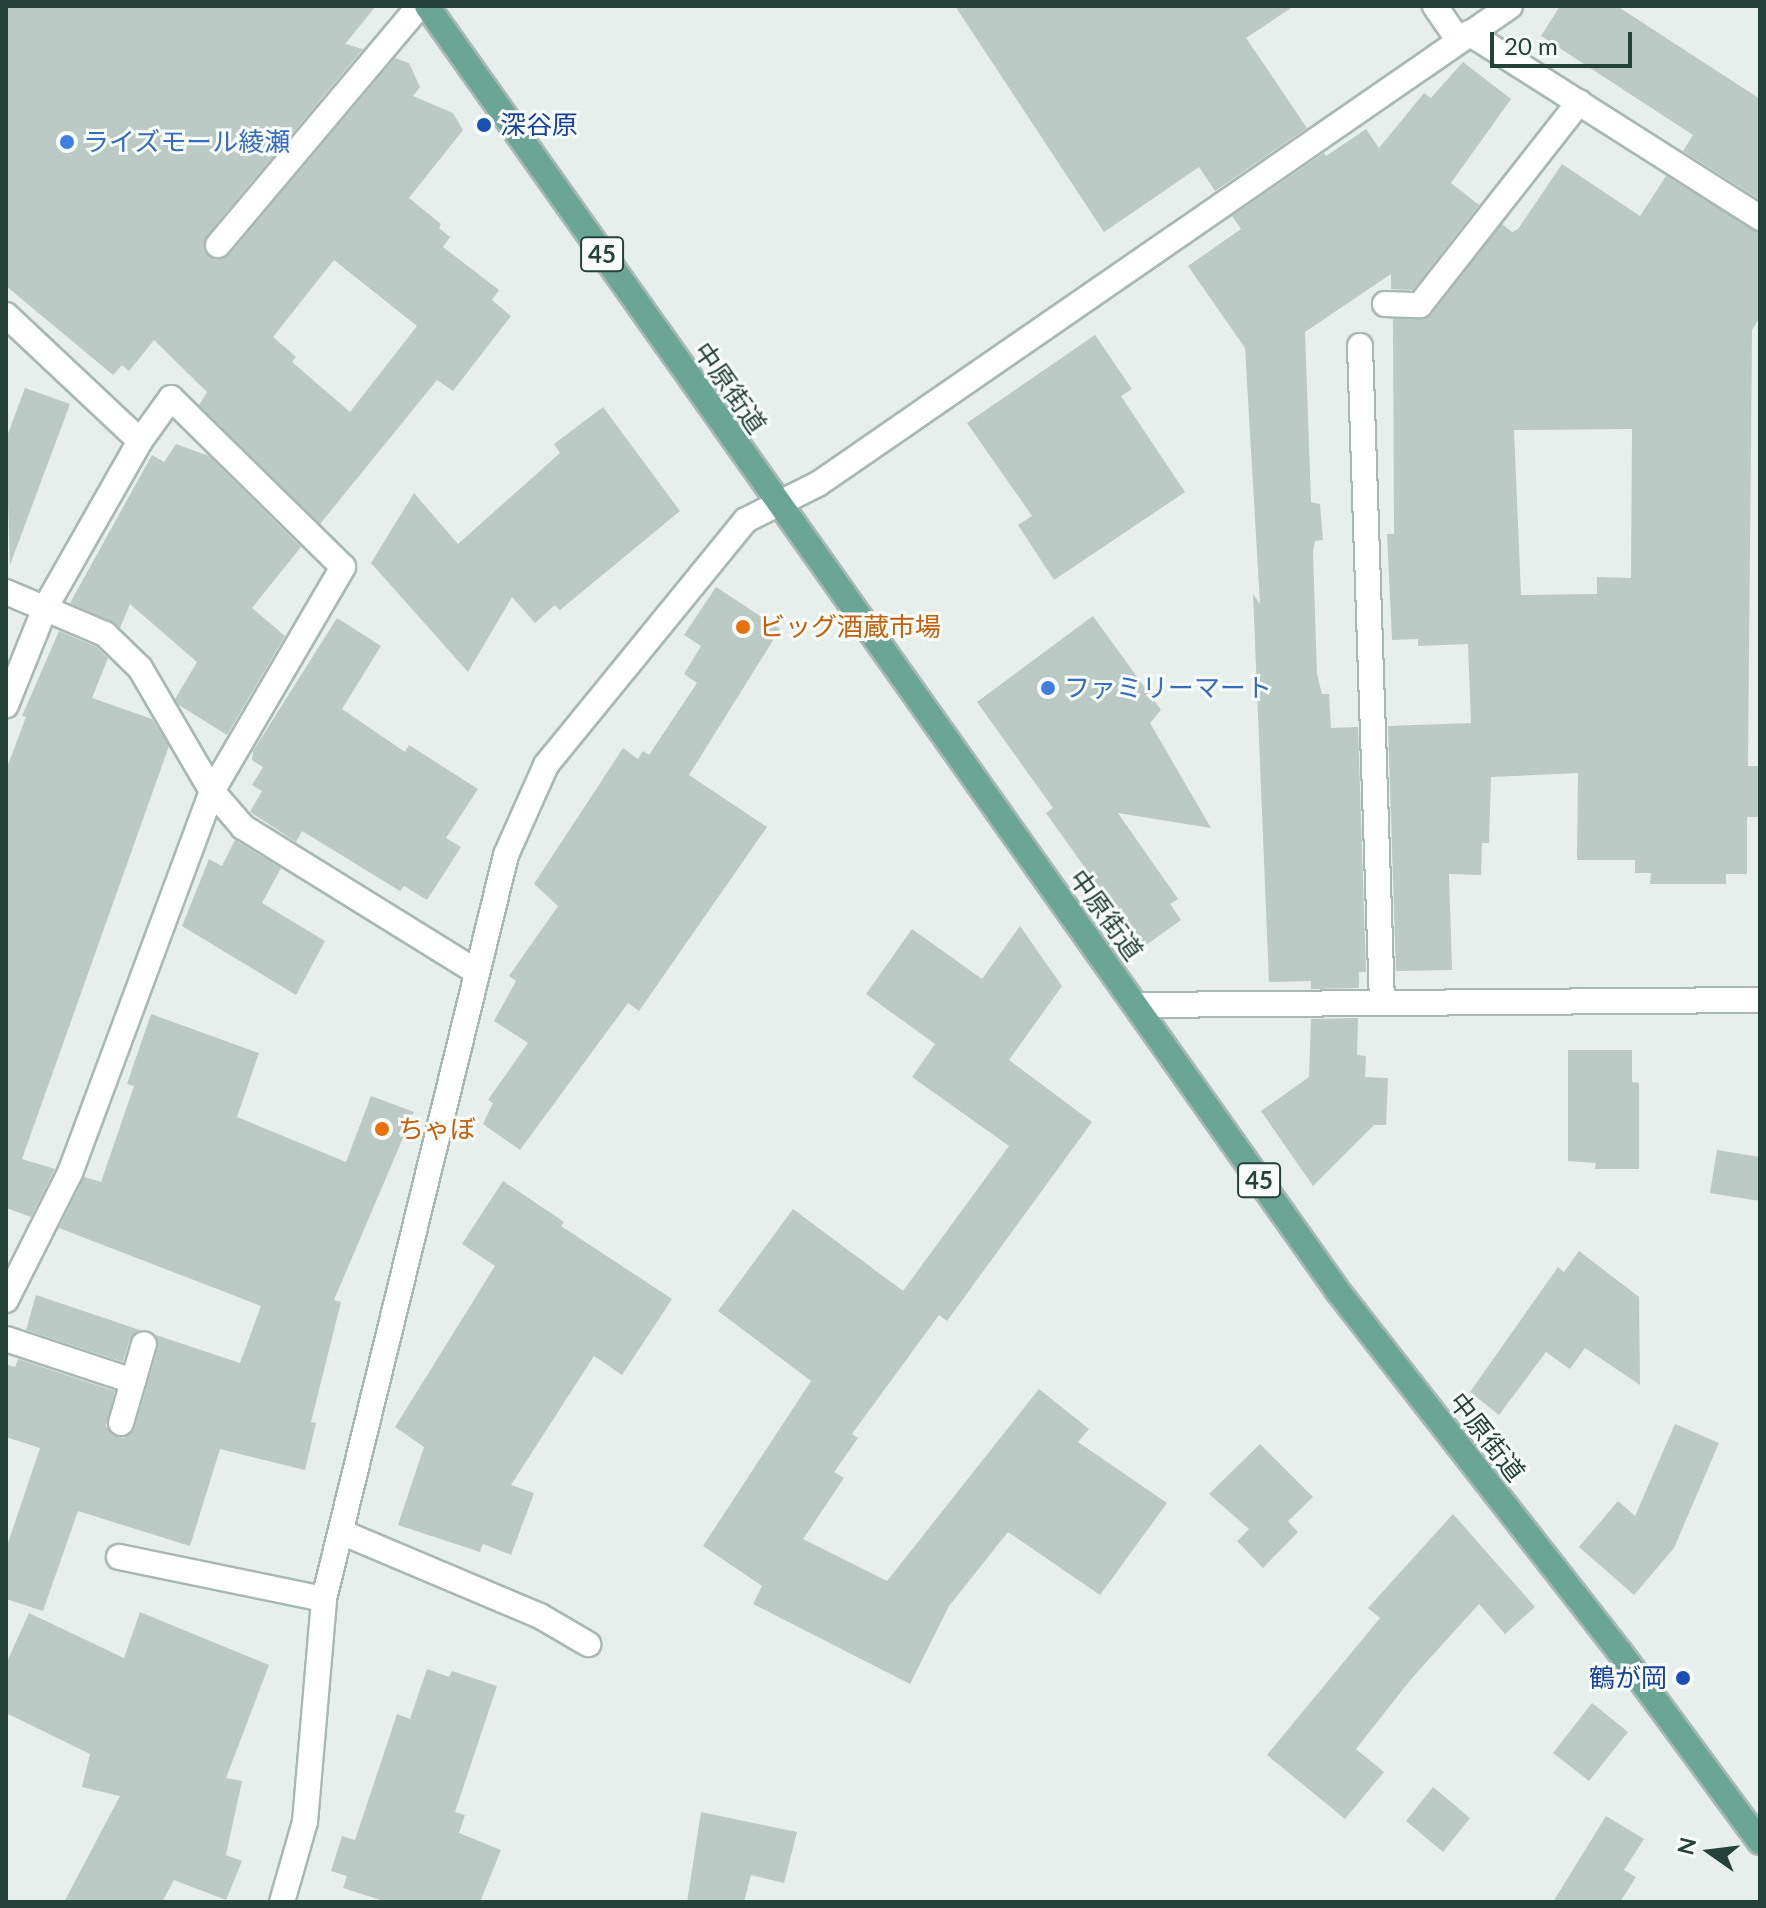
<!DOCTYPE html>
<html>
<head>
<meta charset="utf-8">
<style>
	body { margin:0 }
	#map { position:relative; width:1766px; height:1908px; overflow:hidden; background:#e6efeb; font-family:Lato,"Noto Sans JP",sans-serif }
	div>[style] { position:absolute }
	.building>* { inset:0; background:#bbcac4 }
	.roads { filter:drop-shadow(2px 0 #a8b8b2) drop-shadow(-2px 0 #a8b8b2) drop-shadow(0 2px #a8b8b2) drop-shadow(0 -2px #a8b8b2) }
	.service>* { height:24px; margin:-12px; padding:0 12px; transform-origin:12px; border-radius:12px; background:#fff }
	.minor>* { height:24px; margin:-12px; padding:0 12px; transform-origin:12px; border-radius:12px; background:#fff }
	.primary>* { height:24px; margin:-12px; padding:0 12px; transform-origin:12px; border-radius:12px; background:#6aa596 }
	.dots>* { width:22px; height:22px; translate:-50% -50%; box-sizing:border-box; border:4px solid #f7fbf9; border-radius:50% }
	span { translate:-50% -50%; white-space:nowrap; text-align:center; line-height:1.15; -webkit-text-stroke:6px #f7fbf9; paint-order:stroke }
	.shield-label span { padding:2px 6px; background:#f7fbf9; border:2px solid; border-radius:6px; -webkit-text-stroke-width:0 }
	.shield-label { font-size:24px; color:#24423a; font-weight:700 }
	.transit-label { font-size:26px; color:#164399 }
	.left { translate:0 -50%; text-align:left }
	.right { translate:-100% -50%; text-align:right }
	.shop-label { font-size:26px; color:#366cbe }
	.street-label { font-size:26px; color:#24423a }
	.food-label { font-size:26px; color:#c56008 }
	.frame { position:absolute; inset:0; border:8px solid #24423a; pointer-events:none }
	.north { position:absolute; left:1670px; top:1812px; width:80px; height:80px; -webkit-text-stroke:6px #f7fbf9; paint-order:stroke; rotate:284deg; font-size:22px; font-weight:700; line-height:32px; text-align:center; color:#24423a }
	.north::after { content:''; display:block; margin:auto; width:28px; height:36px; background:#24423a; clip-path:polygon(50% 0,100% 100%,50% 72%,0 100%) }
	.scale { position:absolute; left:1490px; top:32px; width:142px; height:36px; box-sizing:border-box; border:4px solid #24423a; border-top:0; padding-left:10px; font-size:24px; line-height:28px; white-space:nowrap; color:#24423a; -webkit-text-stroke:6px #f7fbf9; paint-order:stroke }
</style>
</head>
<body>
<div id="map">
	<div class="building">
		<i style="clip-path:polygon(evenodd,6px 6px,376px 6px,345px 44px,363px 49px,207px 235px,204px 249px,215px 260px,229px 255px,395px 58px,409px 63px,420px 87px,413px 96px,453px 113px,463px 130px,409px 198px,441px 224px,439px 228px,450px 237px,443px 247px,499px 290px,492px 300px,511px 316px,453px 391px,437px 380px,320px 524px,199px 405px,207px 392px,154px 340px,129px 371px,122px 365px,113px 375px,6px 286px,6px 6px,334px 260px,417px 326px,350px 412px,292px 362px,296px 357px,273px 337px,334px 260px)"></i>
		<i style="clip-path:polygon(955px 6px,1294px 6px,1246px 38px,1307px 128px,1215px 191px,1199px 167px,1104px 232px)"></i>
		<i style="clip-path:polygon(1560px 6px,1617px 6px,1760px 99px,1760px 200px,1683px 151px,1693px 135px,1541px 36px)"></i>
		<i style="clip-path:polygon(1463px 62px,1511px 99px,1451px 183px,1479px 205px,1413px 290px,1391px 289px,1391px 274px,1305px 332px,1311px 502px,1320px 504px,1323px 540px,1315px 541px,1313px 552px,1317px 674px,1322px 694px,1329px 694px,1331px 728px,1358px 727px,1366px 972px,1359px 972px,1359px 988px,1311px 989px,1311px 981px,1269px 982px,1253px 594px,1260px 604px,1245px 348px,1188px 266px,1241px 229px,1232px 216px,1324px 153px,1326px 156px,1366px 129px,1379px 148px,1424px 93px,1431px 98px)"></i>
		<i style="clip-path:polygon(evenodd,1562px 164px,1640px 216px,1666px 176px,1760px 233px,1760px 317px,1752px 330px,1748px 766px,1760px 766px,1760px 817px,1747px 817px,1747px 874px,1726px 874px,1726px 884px,1650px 884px,1651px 873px,1635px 873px,1635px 860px,1577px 860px,1578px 773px,1491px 777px,1489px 843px,1482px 843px,1481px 875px,1449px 874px,1452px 970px,1396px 971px,1388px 726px,1471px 723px,1468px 644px,1418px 646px,1418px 639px,1392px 640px,1387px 534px,1394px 534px,1393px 319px,1431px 315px,1502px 224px,1512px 232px,1518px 229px,1562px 164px,1632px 429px,1631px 578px,1597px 577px,1597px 594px,1521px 595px,1514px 430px,1632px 429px)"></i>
		<i style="clip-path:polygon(1095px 335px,1132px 389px,1121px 396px,1185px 492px,1054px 580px,1018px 525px,1032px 516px,967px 423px)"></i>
		<i style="clip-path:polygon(25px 388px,70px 404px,10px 565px,6px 439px)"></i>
		<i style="clip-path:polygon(603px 407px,680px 511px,560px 610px,555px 605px,535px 623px,512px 597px,468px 672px,371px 563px,414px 493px,458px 544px,560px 453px,554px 444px)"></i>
		<i style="clip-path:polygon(176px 444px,209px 456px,301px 547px,252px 608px,285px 636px,227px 735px,179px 705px,175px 699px,197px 662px,130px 604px,120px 628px,70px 603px,152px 455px,164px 462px)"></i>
		<i style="clip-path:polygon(716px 587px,780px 629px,689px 775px,767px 827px,639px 1011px,628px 1003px,520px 1150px,483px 1124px,493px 1103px,488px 1100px,528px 1043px,494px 1021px,516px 981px,509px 976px,558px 906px,534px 884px,623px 748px,638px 759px,643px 751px,649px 755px,697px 683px,684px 674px,701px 646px,684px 635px)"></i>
		<i style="clip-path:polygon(1093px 616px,1161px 710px,1150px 723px,1211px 828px,1118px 813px,1178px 899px,1170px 904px,1181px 920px,1142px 948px,1046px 813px,1053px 808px,977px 702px)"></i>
		<i style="clip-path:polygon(337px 618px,381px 646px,342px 709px,405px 752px,409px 745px,478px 789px,446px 838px,461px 847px,427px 900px,404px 886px,400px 891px,302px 831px,296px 842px,250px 812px,262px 791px,252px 785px,263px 767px,252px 760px,253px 751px)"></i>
		<i style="clip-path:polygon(59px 631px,97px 647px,108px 658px,92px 698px,152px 719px,169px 746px,22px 1159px,55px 1169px,31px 1217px,6px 1208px,6px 770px,26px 717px,22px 716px)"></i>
		<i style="clip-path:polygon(235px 840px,281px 868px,262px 903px,325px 941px,296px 995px,182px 926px,209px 859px,222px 866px)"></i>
		<i style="clip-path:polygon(1020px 926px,1062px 986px,1009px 1060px,1092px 1122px,947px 1321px,939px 1315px,852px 1434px,858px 1438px,834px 1472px,844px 1478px,803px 1539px,887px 1581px,1039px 1389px,1089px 1429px,1078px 1442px,1167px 1503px,1100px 1595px,1008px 1532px,949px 1606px,910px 1684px,753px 1604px,762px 1586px,703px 1546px,811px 1381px,718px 1311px,793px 1209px,903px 1291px,1009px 1146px,912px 1077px,935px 1044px,866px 994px,912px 929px,982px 979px)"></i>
		<i style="clip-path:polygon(151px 1014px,259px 1053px,237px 1117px,346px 1162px,371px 1096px,414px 1112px,334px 1300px,341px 1302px,311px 1422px,316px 1423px,305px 1470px,220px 1449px,190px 1546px,78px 1511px,43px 1611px,6px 1599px,6px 1549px,40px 1448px,6px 1437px,6px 1364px,15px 1367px,18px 1359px,115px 1391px,106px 1426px,111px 1434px,124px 1438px,135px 1427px,158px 1348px,156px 1335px,240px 1363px,261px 1306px,59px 1228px,84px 1177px,101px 1182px,134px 1086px,127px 1084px)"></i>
		<i style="clip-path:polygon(1358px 1018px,1357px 1055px,1366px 1056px,1365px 1077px,1388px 1078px,1386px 1125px,1374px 1125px,1313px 1186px,1261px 1111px,1309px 1077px,1311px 1019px)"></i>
		<i style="clip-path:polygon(1568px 1050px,1632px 1050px,1632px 1082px,1639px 1083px,1639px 1169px,1595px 1169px,1596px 1163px,1568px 1161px)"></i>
		<i style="clip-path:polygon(1717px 1150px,1760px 1157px,1760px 1201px,1710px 1193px)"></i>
		<i style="clip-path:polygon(503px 1181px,564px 1222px,561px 1226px,672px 1299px,622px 1375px,594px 1356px,511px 1485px,534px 1493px,511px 1555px,483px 1544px,480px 1552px,398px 1525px,424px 1447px,395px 1427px,495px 1266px,462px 1244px)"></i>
		<i style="clip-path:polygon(1579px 1251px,1639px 1297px,1640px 1385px,1585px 1348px,1570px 1369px,1546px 1352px,1499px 1415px,1470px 1392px,1558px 1267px,1564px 1272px)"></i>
		<i style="clip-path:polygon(36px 1295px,140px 1330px,130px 1339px,123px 1362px,26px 1330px)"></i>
		<i style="clip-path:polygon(1675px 1424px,1719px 1443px,1674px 1548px,1634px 1595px,1579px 1547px,1618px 1501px,1635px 1516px)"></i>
		<i style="clip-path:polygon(1260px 1444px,1313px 1497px,1288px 1521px,1298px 1532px,1263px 1568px,1237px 1541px,1249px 1529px,1209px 1494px)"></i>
		<i style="clip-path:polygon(1453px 1514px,1535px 1607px,1505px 1634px,1479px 1604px,1412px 1678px,1356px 1749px,1384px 1772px,1345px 1819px,1267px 1755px,1380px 1618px,1368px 1608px)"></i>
		<i style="clip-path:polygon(140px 1612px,269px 1665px,226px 1778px,242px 1781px,226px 1855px,242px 1861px,226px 1900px,174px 1880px,162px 1902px,64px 1902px,120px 1796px,82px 1787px,90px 1754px,6px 1713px,6px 1664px,29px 1613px,124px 1658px)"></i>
		<i style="clip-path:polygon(427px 1669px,449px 1677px,452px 1671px,497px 1686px,455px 1812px,465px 1815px,459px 1833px,501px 1850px,480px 1902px,387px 1902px,343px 1888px,347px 1876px,331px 1871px,342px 1836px,355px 1840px,397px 1714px,410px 1719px)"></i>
		<i style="clip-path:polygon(1592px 1703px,1628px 1732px,1589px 1781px,1553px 1753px)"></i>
		<i style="clip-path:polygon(1433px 1787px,1470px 1818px,1443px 1852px,1406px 1821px)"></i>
		<i style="clip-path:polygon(701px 1812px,797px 1832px,784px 1883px,751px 1875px,744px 1902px,687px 1902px)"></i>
		<i style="clip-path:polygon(1606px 1816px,1644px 1839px,1624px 1870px,1636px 1877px,1620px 1902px,1553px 1902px)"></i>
	</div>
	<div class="roads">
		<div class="service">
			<i style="left:1385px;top:304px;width:35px;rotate:2deg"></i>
			<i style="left:1420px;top:305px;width:258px;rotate:-51.9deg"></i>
			<i style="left:140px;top:441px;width:53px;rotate:-54.2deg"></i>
			<i style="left:171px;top:398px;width:241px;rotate:44.5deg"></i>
			<i style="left:343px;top:567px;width:259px;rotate:120.3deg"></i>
		</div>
		<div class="minor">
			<i style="left:1435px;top:6px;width:42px;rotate:55.6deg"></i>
			<i style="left:1469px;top:33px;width:345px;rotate:32.4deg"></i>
			<i style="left:218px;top:245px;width:312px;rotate:-49.9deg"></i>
			<i style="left:6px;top:315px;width:184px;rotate:43.2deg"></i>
			<i style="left:140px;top:441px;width:192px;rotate:119.6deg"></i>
			<i style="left:45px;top:608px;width:105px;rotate:111.9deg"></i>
			<i style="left:1360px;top:346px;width:656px;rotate:88.08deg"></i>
			<i style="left:6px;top:592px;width:108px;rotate:23deg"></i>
			<i style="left:105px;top:634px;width:49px;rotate:44.2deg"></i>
			<i style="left:140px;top:668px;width:143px;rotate:59.7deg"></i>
			<i style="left:212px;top:791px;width:48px;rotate:49.3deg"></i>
			<i style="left:243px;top:827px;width:275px;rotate:31.8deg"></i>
			<i style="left:1136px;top:1005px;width:624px;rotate:-0.46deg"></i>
			<i style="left:6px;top:1300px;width:142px;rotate:-63.3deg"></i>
			<i style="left:70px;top:1173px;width:408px;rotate:-69.6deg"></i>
			<i style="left:6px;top:1339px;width:134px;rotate:18.3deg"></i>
			<i style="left:121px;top:1423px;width:82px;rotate:-73.8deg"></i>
			<i style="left:341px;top:1532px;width:216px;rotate:22.9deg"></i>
			<i style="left:540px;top:1616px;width:56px;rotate:30.3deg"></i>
			<i style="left:119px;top:1557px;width:209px;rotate:11.6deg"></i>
			<i style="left:282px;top:1902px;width:83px;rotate:-74deg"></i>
			<i style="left:305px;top:1822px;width:224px;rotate:-85.1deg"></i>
			<i style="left:324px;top:1599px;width:766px;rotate:-76.25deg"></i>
			<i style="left:506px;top:855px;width:98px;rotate:-66deg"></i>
			<i style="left:546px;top:765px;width:316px;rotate:-50.8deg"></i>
			<i style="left:746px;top:520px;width:80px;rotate:-26.6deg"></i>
			<i style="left:818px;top:484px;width:841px;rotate:-34.63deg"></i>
		</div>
		<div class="primary">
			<i style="left:427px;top:6px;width:1574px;rotate:54.67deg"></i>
			<i style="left:1337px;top:1290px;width:459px;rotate:52deg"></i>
			<i style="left:1620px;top:1652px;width:236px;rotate:53.6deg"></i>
		</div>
	</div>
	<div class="dots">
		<i style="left:484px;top:125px;background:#1a4fb4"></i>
		<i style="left:67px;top:142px;background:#3f7fe0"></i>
		<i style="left:743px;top:627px;background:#e8710a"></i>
		<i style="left:1048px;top:688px;background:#3f7fe0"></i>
		<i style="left:382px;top:1129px;background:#e8710a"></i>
		<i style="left:1683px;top:1678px;background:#1a4fb4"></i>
	</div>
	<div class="shield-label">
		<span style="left:602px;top:254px">45</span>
		<span style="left:1259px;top:1180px">45</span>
	</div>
	<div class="transit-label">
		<span class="left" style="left:500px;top:125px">深谷原</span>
		<span class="right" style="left:1667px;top:1678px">鶴が岡</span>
	</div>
	<div class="shop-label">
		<span class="left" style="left:83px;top:142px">ライズモール綾瀬</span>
		<span class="left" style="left:1064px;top:688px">ファミリーマート</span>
	</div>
	<div class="street-label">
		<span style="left:730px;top:388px;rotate:55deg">中原街道</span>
		<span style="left:1106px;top:915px;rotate:54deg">中原街道</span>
		<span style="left:1487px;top:1437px;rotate:52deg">中原街道</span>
	</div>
	<div class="food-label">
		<span class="left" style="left:759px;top:627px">ビッグ酒蔵市場</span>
		<span class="left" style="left:398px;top:1129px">ちゃぼ</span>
	</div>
	<div class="frame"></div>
	<div class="north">N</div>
	<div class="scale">20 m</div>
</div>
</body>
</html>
